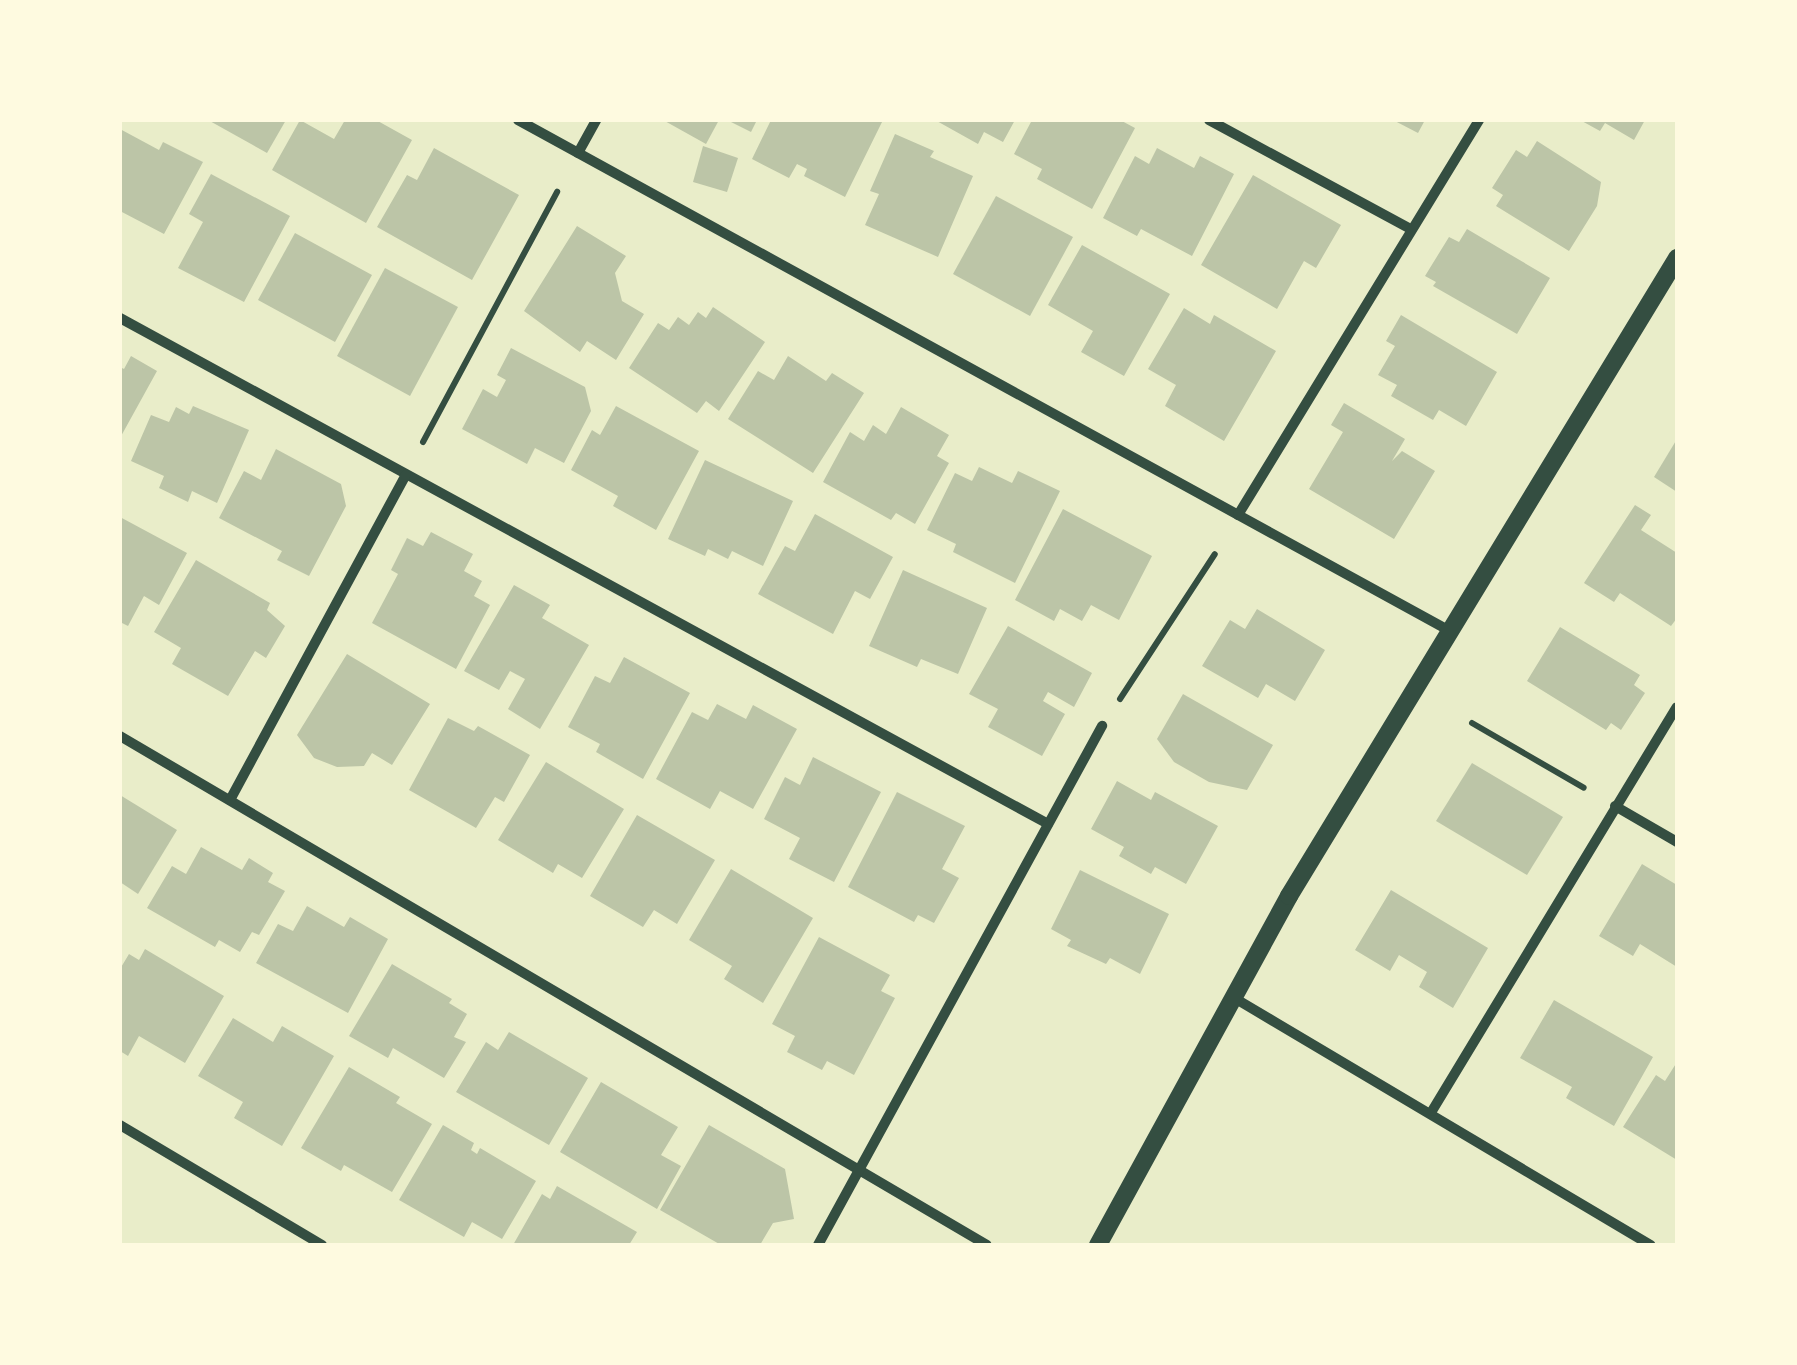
<!DOCTYPE html>
<html>
<head>
<meta charset="utf-8">
<style>
	body { margin:0 }
	#map { position:relative; width:1797px; height:1365px; overflow:hidden; background:#e9edc9; font-family:Arial,sans-serif }
	div>[style] { position:absolute }
	.building>* { inset:0; background:#bcc5a7 }
	.path>* { height:6px; margin:-3px; padding:0 3px; transform-origin:3px; border-radius:3px; background:#344e41 }
	.minor>* { height:10px; margin:-5px; padding:0 5px; transform-origin:5px; border-radius:5px; background:#344e41 }
	.tertiary>* { height:18px; margin:-9px; padding:0 9px; transform-origin:9px; border-radius:9px; background:#344e41 }
	span { translate:-50% -50%; white-space:nowrap; text-align:center; line-height:1.15; -webkit-text-stroke:10px #fefae0; paint-order:stroke }
	.frame { position:absolute; inset:0; border:122px solid #fefae0; pointer-events:none }
</style>
</head>
<body>
<div id="map">
	<div class="building">
		<i style="clip-path:polygon(208px 120px,286px 120px,267px 153px)"></i>
		<i style="clip-path:polygon(300px 120px,334px 139px,345px 120px,376px 120px,412px 140px,366px 223px,272px 170px)"></i>
		<i style="clip-path:polygon(663px 120px,719px 120px,706px 144px)"></i>
		<i style="clip-path:polygon(727px 120px,757px 120px,751px 132px)"></i>
		<i style="clip-path:polygon(771px 120px,883px 120px,845px 197px,804px 176px,807px 169px,797px 164px,789px 178px,752px 159px)"></i>
		<i style="clip-path:polygon(935px 120px,1015px 120px,1003px 142px,984px 132px,978px 144px)"></i>
		<i style="clip-path:polygon(1032px 120px,1120px 120px,1135px 128px,1092px 209px,1037px 179px,1042px 169px,1014px 154px)"></i>
		<i style="clip-path:polygon(1393px 120px,1425px 120px,1418px 133px)"></i>
		<i style="clip-path:polygon(1580px 120px,1645px 120px,1634px 140px,1605px 123px,1600px 131px)"></i>
		<i style="clip-path:polygon(120px 129px,159px 150px,163px 142px,203px 162px,164px 234px,120px 211px)"></i>
		<i style="clip-path:polygon(895px 134px,934px 151px,930px 157px,973px 176px,938px 257px,865px 225px,879px 194px,870px 191px)"></i>
		<i style="clip-path:polygon(1537px 141px,1601px 182px,1597px 206px,1569px 251px,1496px 206px,1503px 195px,1492px 188px,1516px 150px,1527px 157px)"></i>
		<i style="clip-path:polygon(703px 146px,738px 158px,727px 192px,693px 182px)"></i>
		<i style="clip-path:polygon(434px 148px,519px 195px,472px 280px,377px 227px,407px 175px,417px 180px)"></i>
		<i style="clip-path:polygon(1157px 148px,1194px 168px,1200px 156px,1234px 174px,1192px 256px,1141px 229px,1137px 236px,1103px 218px,1135px 156px,1149px 164px)"></i>
		<i style="clip-path:polygon(211px 174px,290px 216px,244px 302px,178px 268px,203px 222px,189px 214px)"></i>
		<i style="clip-path:polygon(1253px 175px,1341px 225px,1316px 268px,1304px 261px,1277px 309px,1201px 265px)"></i>
		<i style="clip-path:polygon(996px 196px,1073px 237px,1030px 316px,953px 274px)"></i>
		<i style="clip-path:polygon(577px 226px,626px 256px,615px 273px,622px 301px,644px 314px,616px 360px,587px 341px,580px 352px,524px 311px)"></i>
		<i style="clip-path:polygon(1467px 229px,1550px 278px,1517px 334px,1433px 286px,1436px 282px,1425px 276px,1449px 237px,1459px 242px)"></i>
		<i style="clip-path:polygon(295px 233px,372px 275px,335px 342px,258px 300px)"></i>
		<i style="clip-path:polygon(1082px 245px,1170px 294px,1124px 376px,1081px 352px,1093px 331px,1048px 305px)"></i>
		<i style="clip-path:polygon(385px 268px,458px 307px,410px 396px,337px 356px)"></i>
		<i style="clip-path:polygon(713px 307px,765px 342px,719px 411px,706px 401px,697px 413px,629px 368px,658px 323px,669px 330px,678px 317px,689px 325px,698px 312px,706px 318px)"></i>
		<i style="clip-path:polygon(1184px 308px,1210px 324px,1214px 315px,1276px 351px,1224px 441px,1165px 406px,1176px 385px,1148px 369px)"></i>
		<i style="clip-path:polygon(1401px 315px,1497px 372px,1466px 426px,1439px 410px,1433px 420px,1391px 396px,1397px 385px,1378px 375px,1395px 346px,1386px 341px)"></i>
		<i style="clip-path:polygon(511px 348px,585px 387px,591px 411px,564px 463px,535px 448px,527px 464px,462px 429px,483px 389px,497px 397px,506px 380px,497px 375px)"></i>
		<i style="clip-path:polygon(131px 356px,157px 371px,120px 438px,120px 367px,124px 369px)"></i>
		<i style="clip-path:polygon(788px 356px,826px 381px,832px 373px,864px 393px,813px 473px,728px 419px,758px 371px,774px 380px)"></i>
		<i style="clip-path:polygon(1344px 403px,1405px 439px,1392px 461px,1402px 451px,1435px 471px,1394px 539px,1309px 489px,1343px 432px,1331px 425px)"></i>
		<i style="clip-path:polygon(193px 406px,249px 430px,217px 503px,192px 491px,188px 502px,159px 488px,164px 476px,131px 461px,151px 415px,169px 422px,176px 407px,189px 414px)"></i>
		<i style="clip-path:polygon(616px 406px,699px 451px,656px 530px,613px 506px,618px 496px,571px 470px,592px 430px,600px 435px)"></i>
		<i style="clip-path:polygon(901px 407px,949px 435px,937px 456px,949px 463px,915px 524px,896px 513px,891px 520px,823px 482px,850px 432px,864px 441px,873px 425px,886px 434px)"></i>
		<i style="clip-path:polygon(1677px 439px,1677px 492px,1654px 477px)"></i>
		<i style="clip-path:polygon(276px 449px,341px 484px,346px 506px,309px 576px,277px 560px,282px 551px,219px 518px,244px 471px,261px 480px)"></i>
		<i style="clip-path:polygon(705px 460px,793px 501px,763px 566px,732px 551px,728px 559px,708px 549px,705px 556px,668px 539px)"></i>
		<i style="clip-path:polygon(979px 467px,1012px 483px,1018px 471px,1060px 491px,1015px 583px,953px 552px,956px 544px,927px 530px,955px 473px,972px 481px)"></i>
		<i style="clip-path:polygon(1635px 505px,1651px 515px,1641px 530px,1677px 553px,1677px 618px,1671px 626px,1620px 593px,1614px 602px,1584px 583px)"></i>
		<i style="clip-path:polygon(1063px 509px,1152px 556px,1119px 620px,1091px 605px,1082px 621px,1060px 609px,1054px 621px,1015px 600px)"></i>
		<i style="clip-path:polygon(815px 514px,893px 557px,870px 599px,855px 591px,833px 634px,758px 594px,785px 546px,795px 551px)"></i>
		<i style="clip-path:polygon(120px 517px,187px 553px,159px 605px,144px 596px,128px 626px,120px 622px)"></i>
		<i style="clip-path:polygon(431px 532px,473px 554px,464px 571px,482px 581px,474px 596px,490px 605px,456px 669px,372px 623px,398px 574px,391px 570px,407px 538px,423px 546px)"></i>
		<i style="clip-path:polygon(196px 560px,270px 603px,267px 610px,285px 626px,266px 658px,255px 651px,228px 696px,172px 664px,181px 648px,154px 632px)"></i>
		<i style="clip-path:polygon(903px 570px,987px 608px,958px 674px,921px 659px,917px 667px,869px 646px)"></i>
		<i style="clip-path:polygon(514px 585px,550px 605px,542px 618px,589px 645px,540px 729px,508px 709px,525px 679px,510px 671px,499px 690px,464px 671px)"></i>
		<i style="clip-path:polygon(1257px 609px,1325px 650px,1295px 701px,1266px 684px,1258px 698px,1202px 666px,1230px 620px,1245px 629px)"></i>
		<i style="clip-path:polygon(1008px 626px,1092px 673px,1074px 707px,1048px 692px,1043px 701px,1065px 714px,1042px 756px,988px 727px,998px 709px,969px 694px)"></i>
		<i style="clip-path:polygon(1560px 627px,1640px 675px,1634px 685px,1645px 693px,1621px 730px,1611px 723px,1606px 730px,1527px 681px)"></i>
		<i style="clip-path:polygon(347px 654px,430px 704px,392px 765px,372px 753px,364px 766px,337px 767px,314px 758px,297px 735px)"></i>
		<i style="clip-path:polygon(624px 657px,690px 693px,643px 779px,596px 752px,600px 744px,568px 727px,595px 676px,610px 683px)"></i>
		<i style="clip-path:polygon(1183px 694px,1273px 745px,1247px 790px,1209px 782px,1174px 762px,1157px 739px)"></i>
		<i style="clip-path:polygon(717px 704px,746px 719px,753px 705px,797px 729px,753px 809px,720px 791px,710px 809px,656px 779px,692px 712px,708px 720px)"></i>
		<i style="clip-path:polygon(448px 718px,474px 731px,478px 726px,530px 755px,504px 802px,495px 797px,476px 828px,409px 790px)"></i>
		<i style="clip-path:polygon(813px 757px,881px 792px,834px 882px,789px 859px,800px 838px,764px 819px,785px 777px,800px 785px)"></i>
		<i style="clip-path:polygon(546px 762px,624px 809px,582px 878px,558px 864px,553px 873px,498px 840px)"></i>
		<i style="clip-path:polygon(1472px 763px,1563px 817px,1527px 875px,1436px 821px)"></i>
		<i style="clip-path:polygon(1117px 781px,1151px 800px,1155px 792px,1218px 826px,1186px 884px,1155px 867px,1151px 874px,1119px 856px,1124px 847px,1091px 829px)"></i>
		<i style="clip-path:polygon(897px 792px,965px 826px,942px 869px,959px 878px,934px 923px,918px 915px,914px 922px,848px 887px)"></i>
		<i style="clip-path:polygon(120px 795px,177px 830px,138px 894px,120px 882px)"></i>
		<i style="clip-path:polygon(637px 815px,715px 860px,677px 924px,654px 910px,643px 927px,590px 896px)"></i>
		<i style="clip-path:polygon(201px 847px,242px 870px,249px 858px,273px 873px,268px 882px,285px 891px,259px 935px,252px 932px,240px 952px,219px 940px,215px 947px,147px 908px,172px 866px,186px 874px)"></i>
		<i style="clip-path:polygon(1642px 864px,1677px 885px,1677px 967px,1640px 944px,1633px 956px,1599px 936px)"></i>
		<i style="clip-path:polygon(731px 869px,813px 918px,763px 1003px,724px 979px,732px 966px,689px 940px)"></i>
		<i style="clip-path:polygon(1080px 870px,1169px 914px,1140px 974px,1110px 958px,1106px 964px,1067px 946px,1071px 940px,1051px 929px)"></i>
		<i style="clip-path:polygon(1391px 890px,1488px 948px,1453px 1008px,1419px 987px,1427px 972px,1399px 955px,1390px 971px,1355px 950px)"></i>
		<i style="clip-path:polygon(307px 906px,344px 927px,350px 917px,388px 939px,348px 1013px,256px 963px,278px 924px,293px 931px)"></i>
		<i style="clip-path:polygon(819px 937px,890px 975px,881px 991px,895px 998px,854px 1075px,827px 1061px,822px 1070px,787px 1052px,795px 1036px,772px 1024px)"></i>
		<i style="clip-path:polygon(145px 949px,224px 996px,185px 1063px,139px 1036px,128px 1056px,120px 1051px,120px 969px,129px 954px,139px 960px)"></i>
		<i style="clip-path:polygon(392px 964px,452px 999px,449px 1003px,467px 1014px,454px 1037px,466px 1042px,444px 1078px,393px 1048px,388px 1058px,349px 1036px)"></i>
		<i style="clip-path:polygon(1554px 1000px,1653px 1057px,1614px 1126px,1566px 1098px,1572px 1087px,1520px 1058px)"></i>
		<i style="clip-path:polygon(233px 1018px,273px 1042px,282px 1026px,334px 1056px,282px 1146px,234px 1118px,243px 1102px,198px 1076px)"></i>
		<i style="clip-path:polygon(509px 1032px,588px 1078px,549px 1145px,456px 1092px,486px 1042px,498px 1050px)"></i>
		<i style="clip-path:polygon(1677px 1062px,1677px 1160px,1623px 1127px,1656px 1075px,1665px 1081px)"></i>
		<i style="clip-path:polygon(349px 1067px,400px 1097px,396px 1103px,432px 1124px,392px 1192px,344px 1165px,341px 1171px,301px 1148px)"></i>
		<i style="clip-path:polygon(601px 1082px,678px 1127px,661px 1155px,681px 1166px,657px 1209px,560px 1152px)"></i>
		<i style="clip-path:polygon(443px 1125px,474px 1143px,471px 1150px,477px 1154px,480px 1148px,536px 1181px,502px 1239px,472px 1222px,464px 1237px,399px 1200px)"></i>
		<i style="clip-path:polygon(709px 1125px,785px 1169px,794px 1219px,773px 1223px,760px 1245px,721px 1245px,660px 1210px)"></i>
		<i style="clip-path:polygon(557px 1186px,637px 1232px,629px 1245px,513px 1245px,542px 1194px,550px 1199px)"></i>
	</div>
	<div class="path">
		<i style="left:423px;top:442px;width:284px;rotate:-61.8deg"></i>
		<i style="left:1120px;top:699px;width:173px;rotate:-56.8deg"></i>
		<i style="left:1472px;top:723px;width:129px;rotate:30.1deg"></i>
	</div>
	<div class="minor">
		<i style="left:518px;top:120px;width:1061px;rotate:28.74deg"></i>
		<i style="left:1209px;top:120px;width:230px;rotate:28.4deg"></i>
		<i style="left:578px;top:153px;width:38px;rotate:-61deg"></i>
		<i style="left:120px;top:318px;width:1057px;rotate:28.6deg"></i>
		<i style="left:1238px;top:515px;width:463px;rotate:-58.6deg"></i>
		<i style="left:120px;top:736px;width:1005px;rotate:30.42deg"></i>
		<i style="left:230px;top:800px;width:370px;rotate:-61.6deg"></i>
		<i style="left:1615px;top:806px;width:72px;rotate:30.1deg"></i>
		<i style="left:1231px;top:996px;width:488px;rotate:30.7deg"></i>
		<i style="left:1432px;top:1111px;width:472px;rotate:-58.8deg"></i>
		<i style="left:120px;top:1125px;width:235px;rotate:30.7deg"></i>
		<i style="left:818px;top:1245px;width:592px;rotate:-61.31deg"></i>
	</div>
	<div class="tertiary">
		<i style="left:1098px;top:1245px;width:398px;rotate:-61.3deg"></i>
		<i style="left:1289px;top:896px;width:747px;rotate:-58.69deg"></i>
	</div>
	<div class="frame"></div>
</div>
</body>
</html>
